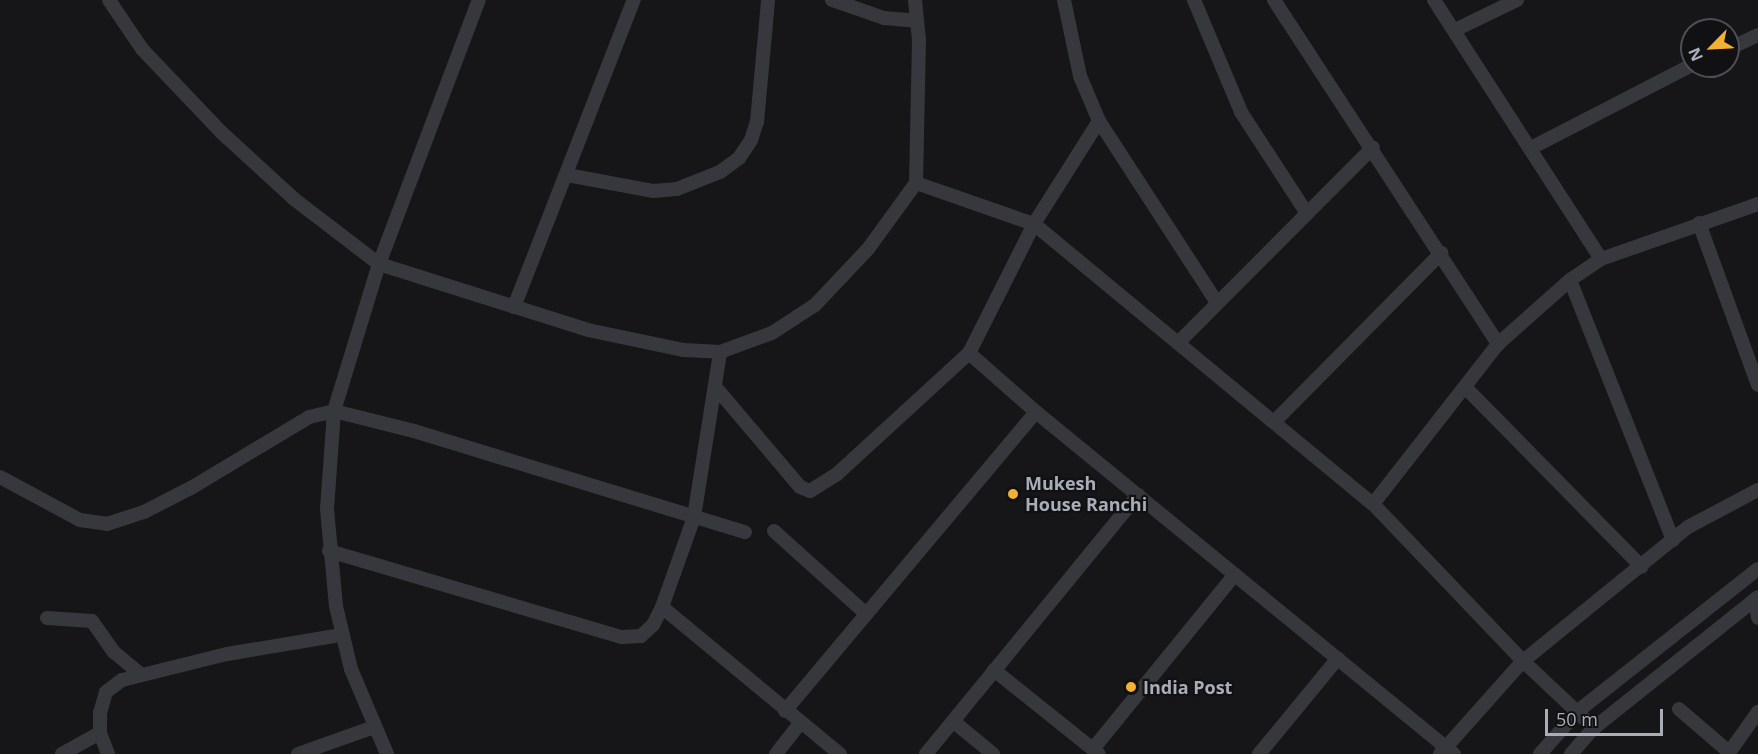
<!DOCTYPE html>
<html>
<head>
<meta charset="utf-8">
<style>
	body { margin:0 }
	#map { position:relative; width:1758px; height:754px; overflow:hidden; background:#161618; font-family:"Open Sans",sans-serif }
	div>[style] { position:absolute }
	.street>* { height:14px; margin:-7px; padding:0 7px; transform-origin:7px; border-radius:7px; background:#37383d }
	.dots>* { width:16px; height:16px; translate:-50% -50%; box-sizing:border-box; border:3px solid #111113; border-radius:50% }
	span { translate:-50% -50%; white-space:nowrap; text-align:center; line-height:1.15; -webkit-text-stroke:4.5px #111113; paint-order:stroke }
	.poi-label { font-size:18px; color:#a8adb8; font-weight:700 }
	.left { translate:0 -50%; text-align:left }
	.north { position:absolute; left:1680px; top:18px; width:60px; height:60px; box-sizing:border-box; background:#111113; border:2px solid #4d4f55; border-radius:50%; rotate:246deg; font-size:16px; font-weight:700; line-height:24px; text-align:center; color:#a8adb8 }
	.north::after { content:''; display:block; margin:auto; width:21px; height:27px; background:#f2b134; clip-path:polygon(50% 0,100% 100%,50% 72%,0 100%) }
	.scale { position:absolute; left:1545px; top:709px; width:118px; height:27px; box-sizing:border-box; border:3px solid #a8adb8; border-top:0; padding-left:8px; font-size:18px; line-height:21px; white-space:nowrap; color:#a8adb8; -webkit-text-stroke:4px #111113; paint-order:stroke }
</style>
</head>
<body>
<div id="map">
	<div class="street">
		<i style="left:109px;top:0;width:59px;rotate:56deg"></i>
		<i style="left:142px;top:49px;width:115px;rotate:46.4deg"></i>
		<i style="left:221px;top:132px;width:99px;rotate:42.5deg"></i>
		<i style="left:294px;top:199px;width:107px;rotate:37.4deg"></i>
		<i style="left:379px;top:264px;width:219px;rotate:17.5deg"></i>
		<i style="left:588px;top:330px;width:98px;rotate:11.8deg"></i>
		<i style="left:684px;top:350px;width:36px;rotate:3deg"></i>
		<i style="left:720px;top:352px;width:55px;rotate:-20.1deg"></i>
		<i style="left:772px;top:333px;width:51px;rotate:-33.1deg"></i>
		<i style="left:815px;top:305px;width:77px;rotate:-46.6deg"></i>
		<i style="left:868px;top:249px;width:82px;rotate:-54deg"></i>
		<i style="left:916px;top:183px;width:143px;rotate:-88.8deg"></i>
		<i style="left:919px;top:40px;width:40px;rotate:-95.7deg"></i>
		<i style="left:832px;top:0;width:55px;rotate:19.1deg"></i>
		<i style="left:884px;top:18px;width:32px;rotate:5deg"></i>
		<i style="left:1064px;top:0;width:78px;rotate:78.1deg"></i>
		<i style="left:1080px;top:76px;width:49px;rotate:67.1deg"></i>
		<i style="left:1099px;top:121px;width:217px;rotate:57deg"></i>
		<i style="left:1194px;top:0;width:121px;rotate:67.2deg"></i>
		<i style="left:1241px;top:112px;width:119px;rotate:57deg"></i>
		<i style="left:1274px;top:0;width:411px;rotate:56.9deg"></i>
		<i style="left:1434px;top:0;width:308px;rotate:57.2deg"></i>
		<i style="left:1455px;top:30px;width:69px;rotate:-25.8deg"></i>
		<i style="left:1728px;top:49px;width:33px;rotate:-25deg"></i>
		<i style="left:1099px;top:121px;width:122px;rotate:122.3deg"></i>
		<i style="left:1034px;top:224px;width:144px;rotate:116.7deg"></i>
		<i style="left:969px;top:353px;width:89px;rotate:41.4deg"></i>
		<i style="left:1036px;top:412px;width:540px;rotate:39.29deg"></i>
		<i style="left:1531px;top:148px;width:181px;rotate:-27.3deg"></i>
		<i style="left:567px;top:175px;width:87px;rotate:10.5deg"></i>
		<i style="left:653px;top:191px;width:24px;rotate:-5deg"></i>
		<i style="left:677px;top:189px;width:46px;rotate:-21.6deg"></i>
		<i style="left:720px;top:172px;width:24px;rotate:-36deg"></i>
		<i style="left:739px;top:158px;width:22px;rotate:-56deg"></i>
		<i style="left:751px;top:140px;width:19px;rotate:-72deg"></i>
		<i style="left:757px;top:122px;width:122px;rotate:-84.8deg"></i>
		<i style="left:916px;top:183px;width:125px;rotate:19.2deg"></i>
		<i style="left:1034px;top:224px;width:440px;rotate:39.6deg"></i>
		<i style="left:1373px;top:504px;width:217px;rotate:46.3deg"></i>
		<i style="left:1523px;top:661px;width:98px;rotate:43.3deg"></i>
		<i style="left:1699px;top:223px;width:172px;rotate:70deg"></i>
		<i style="left:1570px;top:280px;width:280px;rotate:68.4deg"></i>
		<i style="left:514px;top:307px;width:330px;rotate:-68.7deg"></i>
		<i style="left:1178px;top:343px;width:276px;rotate:-45.1deg"></i>
		<i style="left:1465px;top:387px;width:252px;rotate:45.5deg"></i>
		<i style="left:717px;top:389px;width:128px;rotate:49.7deg"></i>
		<i style="left:800px;top:487px;width:11px;rotate:22deg"></i>
		<i style="left:810px;top:491px;width:32px;rotate:-32deg"></i>
		<i style="left:837px;top:474px;width:179px;rotate:-42.5deg"></i>
		<i style="left:1274px;top:422px;width:238px;rotate:-45.3deg"></i>
		<i style="left:0;top:477px;width:91px;rotate:28.3deg"></i>
		<i style="left:80px;top:520px;width:27px;rotate:8deg"></i>
		<i style="left:107px;top:524px;width:39px;rotate:-18deg"></i>
		<i style="left:144px;top:512px;width:53px;rotate:-27.1deg"></i>
		<i style="left:191px;top:488px;width:138px;rotate:-31deg"></i>
		<i style="left:309px;top:417px;width:26px;rotate:-13deg"></i>
		<i style="left:334px;top:411px;width:82px;rotate:14deg"></i>
		<i style="left:414px;top:431px;width:346px;rotate:17deg"></i>
		<i style="left:1373px;top:504px;width:203px;rotate:-52deg"></i>
		<i style="left:1498px;top:344px;width:96px;rotate:-41.6deg"></i>
		<i style="left:1570px;top:280px;width:37px;rotate:-34deg"></i>
		<i style="left:1601px;top:259px;width:166px;rotate:-19.3deg"></i>
		<i style="left:774px;top:531px;width:122px;rotate:42deg"></i>
		<i style="left:329px;top:551px;width:305px;rotate:16.4deg"></i>
		<i style="left:622px;top:637px;width:19px;rotate:-3deg"></i>
		<i style="left:641px;top:636px;width:16px;rotate:-43deg"></i>
		<i style="left:653px;top:625px;width:20px;rotate:-63deg"></i>
		<i style="left:662px;top:607px;width:96px;rotate:-70.4deg"></i>
		<i style="left:694px;top:517px;width:167px;rotate:-81deg"></i>
		<i style="left:1755px;top:599px;width:19px;rotate:81deg"></i>
		<i style="left:662px;top:607px;width:231px;rotate:39.6deg"></i>
		<i style="left:47px;top:618px;width:45px;rotate:3.8deg"></i>
		<i style="left:92px;top:621px;width:38px;rotate:55deg"></i>
		<i style="left:114px;top:652px;width:34px;rotate:40deg"></i>
		<i style="left:994px;top:670px;width:134px;rotate:38.7deg"></i>
		<i style="left:1679px;top:709px;width:66px;rotate:40.7deg"></i>
		<i style="left:785px;top:711px;width:390px;rotate:-50deg"></i>
		<i style="left:953px;top:721px;width:52px;rotate:39.5deg"></i>
		<i style="left:1093px;top:749px;width:225px;rotate:-50.9deg"></i>
		<i style="left:62px;top:754px;width:43px;rotate:-28.9deg"></i>
		<i style="left:108px;top:754px;width:22px;rotate:-111deg"></i>
		<i style="left:100px;top:733px;width:20px;rotate:-90deg"></i>
		<i style="left:100px;top:713px;width:22px;rotate:-74deg"></i>
		<i style="left:106px;top:692px;width:20px;rotate:-37deg"></i>
		<i style="left:122px;top:680px;width:108px;rotate:-13.9deg"></i>
		<i style="left:227px;top:654px;width:116px;rotate:-9.5deg"></i>
		<i style="left:298px;top:754px;width:81px;rotate:-19.6deg"></i>
		<i style="left:387px;top:754px;width:92px;rotate:-113deg"></i>
		<i style="left:351px;top:669px;width:65px;rotate:-103.4deg"></i>
		<i style="left:336px;top:606px;width:97px;rotate:-95.3deg"></i>
		<i style="left:327px;top:509px;width:98px;rotate:-85.9deg"></i>
		<i style="left:334px;top:411px;width:154px;rotate:-73deg"></i>
		<i style="left:379px;top:264px;width:282px;rotate:-69.3deg"></i>
		<i style="left:776px;top:754px;width:39px;rotate:-52deg"></i>
		<i style="left:926px;top:754px;width:335px;rotate:-50.7deg"></i>
		<i style="left:1259px;top:754px;width:124px;rotate:-50.5deg"></i>
		<i style="left:1440px;top:754px;width:125px;rotate:-48.3deg"></i>
		<i style="left:1523px;top:661px;width:213px;rotate:-39.1deg"></i>
		<i style="left:1688px;top:527px;width:79px;rotate:-27.9deg"></i>
		<i style="left:1540px;top:754px;width:57px;rotate:-48.5deg"></i>
		<i style="left:1578px;top:711px;width:229px;rotate:-38.3deg"></i>
		<i style="left:1571px;top:754px;width:35px;rotate:-49deg"></i>
		<i style="left:1594px;top:728px;width:210px;rotate:-38.6deg"></i>
		<i style="left:1728px;top:754px;width:52px;rotate:-54.5deg"></i>
	</div>
	<div class="dots">
		<i style="left:1013px;top:494px;background:#f2b134"></i>
		<i style="left:1131px;top:687px;background:#f2b134"></i>
	</div>
	<div class="poi-label">
		<span class="left" style="left:1025px;top:494px">Mukesh<br>House Ranchi</span>
		<span class="left" style="left:1143px;top:687px">India Post</span>
	</div>
	<div class="north">N</div>
	<div class="scale">50 m</div>
</div>
</body>
</html>
